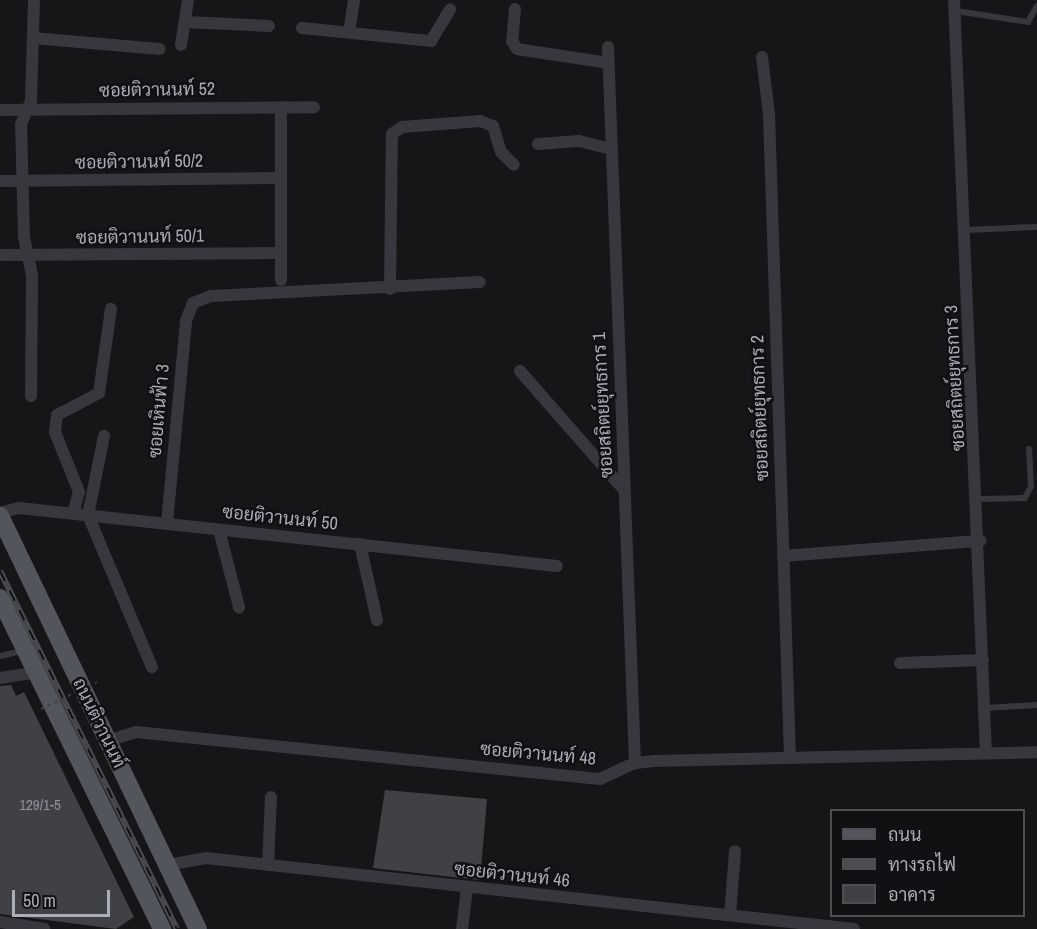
<!DOCTYPE html>
<html>
<head>
<meta charset="utf-8">
<style>
	body { margin:0 }
	#map { position:relative; width:1037px; height:929px; overflow:hidden; background:#161618; font-family:"Archivo Narrow",Sarabun,sans-serif }
	div>[style] { position:absolute }
	.building>* { inset:0; background:#404145 }
	.lane>* { height:6px; margin:-3px; padding:0 3px; transform-origin:3px; border-radius:3px; background:#37383d }
	.street>* { height:12px; margin:-6px; padding:0 6px; transform-origin:6px; border-radius:6px; background:#37383d }
	.primary>* { height:18px; margin:-9px; padding:0 9px; transform-origin:9px; border-radius:9px; background:#53555c }
	.rail>* { height:6px; margin-top:-3px; transform-origin:0; background:repeating-linear-gradient(90deg,#111113 0 11px,#4a4c52 0 22px); box-sizing:border-box; border-block:2px solid #4a4c52 }
	.path-bridge>* { height:2px; margin-top:-1px; transform-origin:0; background:repeating-linear-gradient(90deg,#3d3f44 0 3px,transparent 0 7.5px) }
	span { translate:-50% -50%; white-space:nowrap; text-align:center; line-height:1.15; -webkit-text-stroke:5px #111113; paint-order:stroke }
	.number-label { font-size:15px; color:#8e929b }
	.number-label span { -webkit-text-stroke-width:0 }
	.street-label { font-size:18px; color:#a8adb8 }
	.legend { position:absolute; left:830px; top:809px; width:195px; height:108px; box-sizing:border-box; background:#111113; border:2px solid #4d4f55; margin:0; padding:8px 10px; list-style:none; font-size:18px; color:#a8adb8 }
	.legend li { display:flex; align-items:center; gap:12px; height:30px }
	.legend b { width:30px; border:2px solid #4d4f55 }
	.scale { position:absolute; left:12px; top:890px; width:98px; height:27px; box-sizing:border-box; border:3px solid #a8adb8; border-top:0; padding-left:8px; font-size:18px; line-height:21px; white-space:nowrap; color:#a8adb8; -webkit-text-stroke:4px #111113; paint-order:stroke }
</style>
</head>
<body>
<div id="map">
	<div class="building">
		<i style="clip-path:polygon(11px 685px,16px 696px,24px 692px,134px 917px,116px 929px,0 914px,0 686px)"></i>
		<i style="clip-path:polygon(385px 790px,487px 799px,480px 880px,373px 868px)"></i>
	</div>
	<div class="lane">
		<i style="left:956px;top:11px;width:73px;rotate:8.7deg"></i>
		<i style="left:1028px;top:22px;width:18px;rotate:-61deg"></i>
		<i style="left:966px;top:230px;width:69px;rotate:-2.5deg"></i>
		<i style="left:979px;top:499px;width:46px;rotate:-1.2deg"></i>
		<i style="left:1025px;top:498px;width:13px;rotate:-63deg"></i>
		<i style="left:1031px;top:486px;width:37px;rotate:-93deg"></i>
		<i style="left:0;top:656px;width:23px;rotate:-13deg"></i>
		<i style="left:985px;top:708px;width:52px;rotate:-3.3deg"></i>
	</div>
	<div class="street">
		<i style="left:954px;top:0;width:754px;rotate:87.57deg"></i>
		<i style="left:515px;top:9px;width:32px;rotate:95deg"></i>
		<i style="left:512px;top:41px;width:9px;rotate:58deg"></i>
		<i style="left:517px;top:49px;width:92px;rotate:8.7deg"></i>
		<i style="left:185px;top:22px;width:84px;rotate:2.7deg"></i>
		<i style="left:302px;top:28px;width:130px;rotate:5.8deg"></i>
		<i style="left:431px;top:41px;width:37px;rotate:-59deg"></i>
		<i style="left:349px;top:32px;width:32px;rotate:-81deg"></i>
		<i style="left:33px;top:38px;width:127px;rotate:5deg"></i>
		<i style="left:181px;top:45px;width:46px;rotate:-81.2deg"></i>
		<i style="left:608px;top:47px;width:717px;rotate:87.84deg"></i>
		<i style="left:762px;top:57px;width:57px;rotate:83deg"></i>
		<i style="left:769px;top:114px;width:644px;rotate:88.13deg"></i>
		<i style="left:0;top:110px;width:314px;rotate:-0.5deg"></i>
		<i style="left:538px;top:144px;width:41px;rotate:-4.2deg"></i>
		<i style="left:579px;top:141px;width:32px;rotate:14deg"></i>
		<i style="left:0;top:181px;width:279px;rotate:-0.6deg"></i>
		<i style="left:0;top:255px;width:280px;rotate:-0.4deg"></i>
		<i style="left:281px;top:280px;width:173px;rotate:-90deg"></i>
		<i style="left:390px;top:289px;width:155px;rotate:-89.3deg"></i>
		<i style="left:392px;top:134px;width:12px;rotate:-35deg"></i>
		<i style="left:402px;top:127px;width:78px;rotate:-4.4deg"></i>
		<i style="left:480px;top:121px;width:14px;rotate:21deg"></i>
		<i style="left:493px;top:126px;width:27px;rotate:73deg"></i>
		<i style="left:501px;top:152px;width:18px;rotate:45deg"></i>
		<i style="left:520px;top:371px;width:159px;rotate:48.8deg"></i>
		<i style="left:31px;top:396px;width:121px;rotate:-89.5deg"></i>
		<i style="left:32px;top:275px;width:39px;rotate:-102deg"></i>
		<i style="left:24px;top:237px;width:113px;rotate:-91.5deg"></i>
		<i style="left:21px;top:124px;width:25px;rotate:-67deg"></i>
		<i style="left:31px;top:101px;width:101px;rotate:-88.3deg"></i>
		<i style="left:104px;top:436px;width:81px;rotate:101.4deg"></i>
		<i style="left:88px;top:515px;width:165px;rotate:67.2deg"></i>
		<i style="left:0;top:513px;width:20px;rotate:-15deg"></i>
		<i style="left:19px;top:508px;width:541px;rotate:6.15deg"></i>
		<i style="left:73px;top:513px;width:22px;rotate:-74deg"></i>
		<i style="left:79px;top:492px;width:65px;rotate:-111.8deg"></i>
		<i style="left:55px;top:432px;width:17px;rotate:-83deg"></i>
		<i style="left:57px;top:415px;width:47px;rotate:-27.6deg"></i>
		<i style="left:99px;top:393px;width:85px;rotate:-81.9deg"></i>
		<i style="left:167px;top:523px;width:203px;rotate:-84.6deg"></i>
		<i style="left:186px;top:321px;width:19px;rotate:-69deg"></i>
		<i style="left:193px;top:303px;width:19px;rotate:-21deg"></i>
		<i style="left:211px;top:296px;width:269px;rotate:-3deg"></i>
		<i style="left:219px;top:530px;width:80px;rotate:75.4deg"></i>
		<i style="left:360px;top:544px;width:78px;rotate:77.4deg"></i>
		<i style="left:783px;top:556px;width:198px;rotate:-4.4deg"></i>
		<i style="left:900px;top:663px;width:83px;rotate:-2.1deg"></i>
		<i style="left:0;top:678px;width:36px;rotate:-9deg"></i>
		<i style="left:108px;top:741px;width:29px;rotate:-18deg"></i>
		<i style="left:136px;top:732px;width:466px;rotate:5.8deg"></i>
		<i style="left:600px;top:779px;width:38px;rotate:-25deg"></i>
		<i style="left:635px;top:763px;width:19px;rotate:-6deg"></i>
		<i style="left:654px;top:761px;width:383px;rotate:-1.3deg"></i>
		<i style="left:167px;top:865px;width:40px;rotate:-10deg"></i>
		<i style="left:206px;top:858px;width:652px;rotate:6.25deg"></i>
		<i style="left:268px;top:865px;width:68px;rotate:-87.5deg"></i>
		<i style="left:730px;top:915px;width:64px;rotate:-85.5deg"></i>
		<i style="left:0;top:922px;width:45px;rotate:9deg"></i>
		<i style="left:462px;top:929px;width:41px;rotate:-83deg"></i>
	</div>
	<div class="primary">
		<i style="left:0;top:516px;width:458px;rotate:64.4deg"></i>
		<i style="left:0;top:598px;width:369px;rotate:63.9deg"></i>
	</div>
	<div class="rail">
		<i style="left:0;top:571px;width:399px;rotate:63.7deg"></i>
	</div>
	<div class="path-bridge">
		<i style="left:41px;top:709px;width:62px;rotate:-25.7deg"></i>
	</div>
	<div class="number-label">
		<span style="left:40px;top:805px">129/1-5</span>
	</div>
	<div class="street-label">
		<span style="left:157px;top:90px;rotate:-1deg">ซอยติวานนท์ 52</span>
		<span style="left:139px;top:162px;rotate:-1deg">ซอยติวานนท์ 50/2</span>
		<span style="left:140px;top:237px;rotate:-1deg">ซอยติวานนท์ 50/1</span>
		<span style="left:955px;top:378px;rotate:-93deg">ซอยสถิตย์ยุทธการ 3</span>
		<span style="left:603px;top:405px;rotate:-93deg">ซอยสถิตย์ยุทธการ 1</span>
		<span style="left:760px;top:408px;rotate:-92deg">ซอยสถิตย์ยุทธการ 2</span>
		<span style="left:159px;top:411px;rotate:-85deg">ซอยเหินฟ้า 3</span>
		<span style="left:280px;top:518px;rotate:6deg">ซอยติวานนท์ 50</span>
		<span style="left:99px;top:723px;rotate:64deg">ถนนติวานนท์</span>
		<span style="left:538px;top:754px;rotate:5deg">ซอยติวานนท์ 48</span>
		<span style="left:512px;top:875px;rotate:6deg">ซอยติวานนท์ 46</span>
	</div>
	<ul class="legend">
	<li><b style="height:8px;background:#53555c"></b>ถนน</li>
	<li><b style="height:8px;background:#4a4c52"></b>ทางรถไฟ</li>
	<li><b style="height:16px;background:#404145"></b>อาคาร</li>
	</ul>
	<div class="scale">50 m</div>
</div>
</body>
</html>
